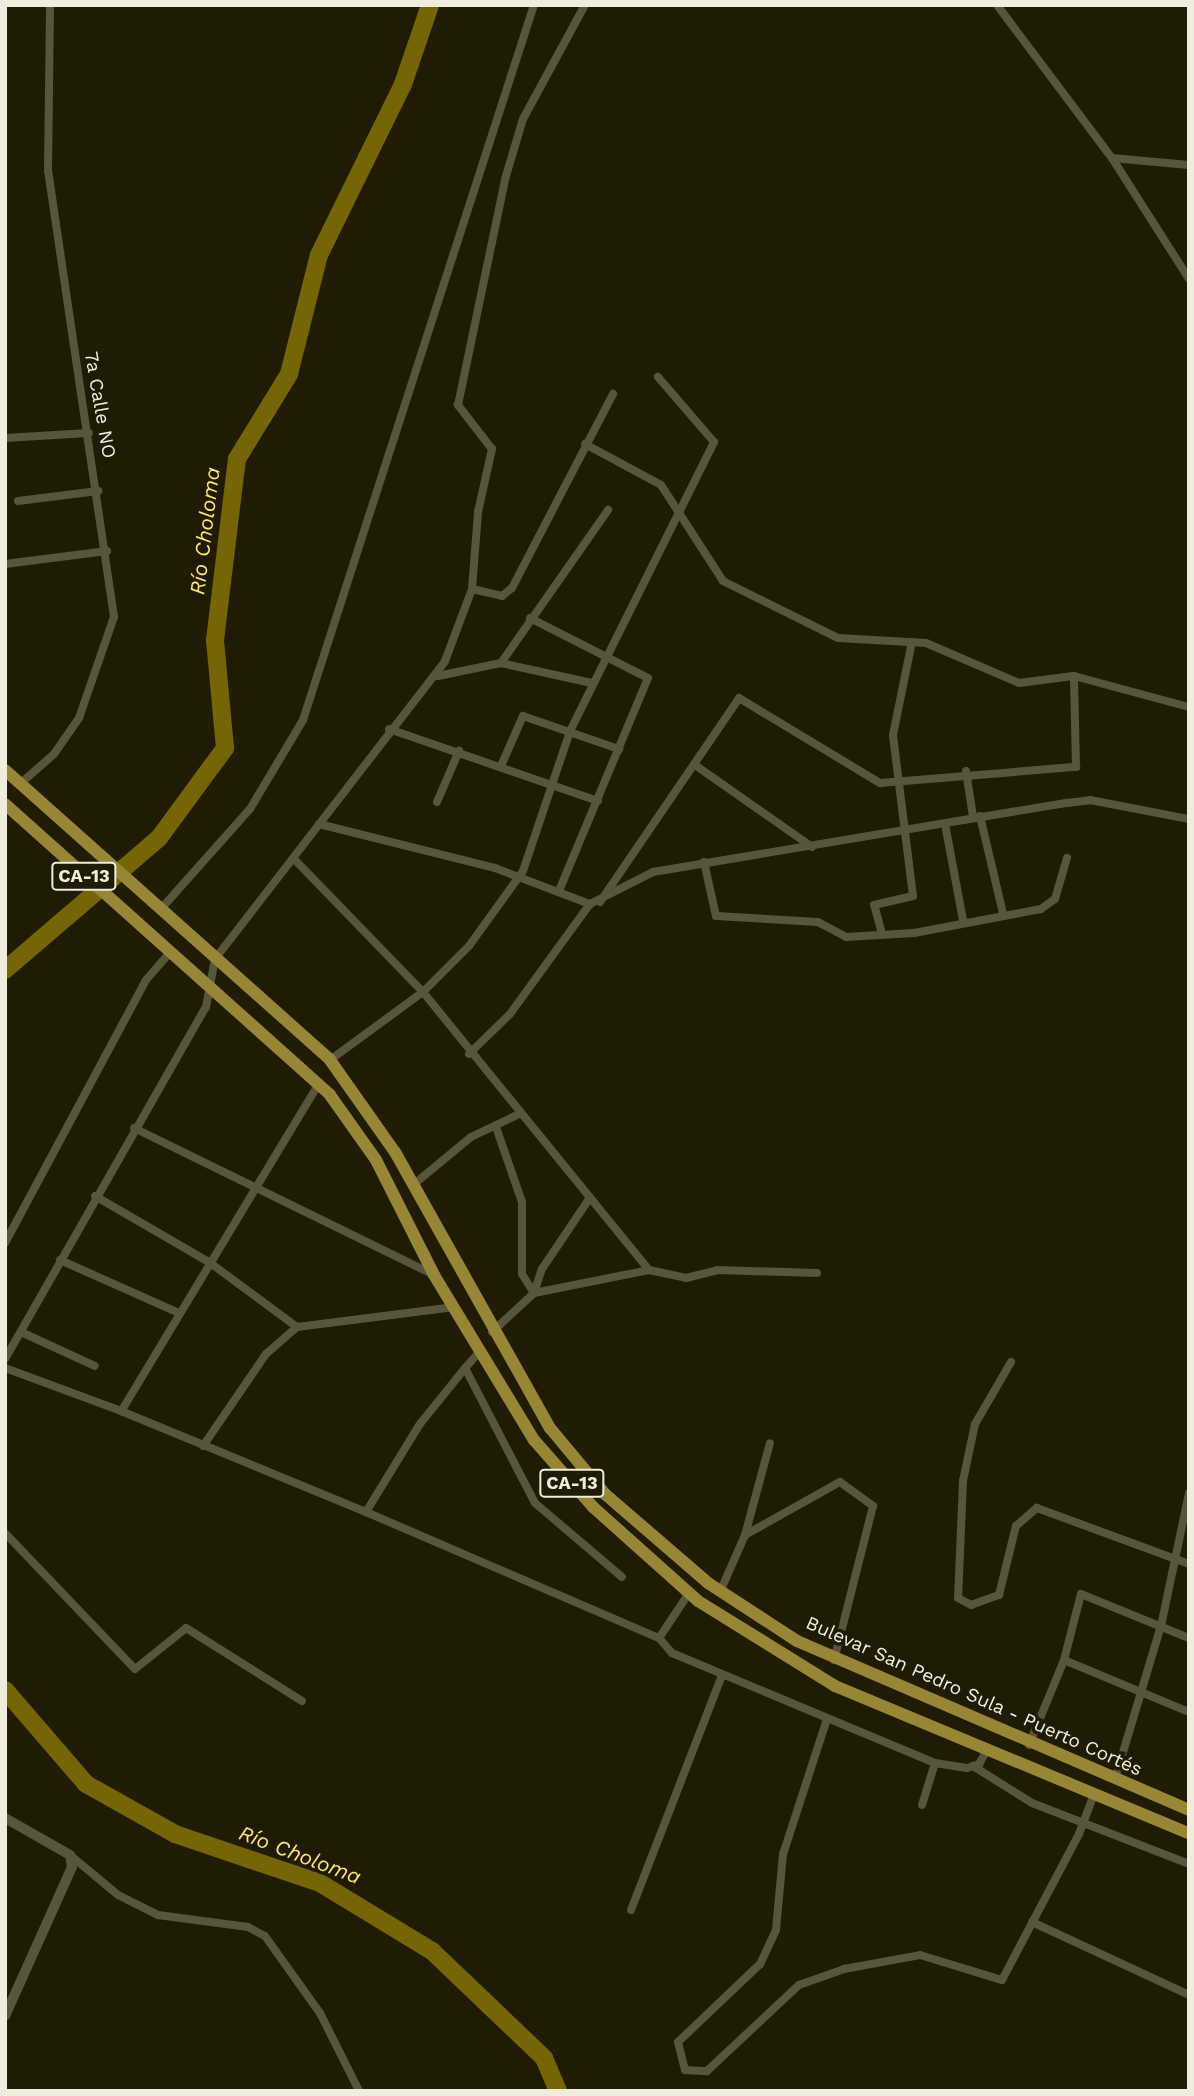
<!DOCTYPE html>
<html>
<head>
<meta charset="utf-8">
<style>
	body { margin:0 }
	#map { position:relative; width:1194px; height:2096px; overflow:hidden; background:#201b05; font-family:"Work Sans",sans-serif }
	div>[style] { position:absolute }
	.river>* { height:18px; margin:-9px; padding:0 9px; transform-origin:9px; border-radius:9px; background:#766506 }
	.minor>* { height:8px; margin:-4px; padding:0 4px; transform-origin:4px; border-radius:4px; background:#59543c }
	.tertiary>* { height:10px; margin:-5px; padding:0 5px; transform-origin:5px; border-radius:5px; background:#59543c }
	.trunk>* { height:12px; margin:-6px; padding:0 6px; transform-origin:6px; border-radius:6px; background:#968636 }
	span { translate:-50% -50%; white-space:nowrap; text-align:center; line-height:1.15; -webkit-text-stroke:7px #201b05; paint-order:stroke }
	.shield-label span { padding:2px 5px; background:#201b05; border:2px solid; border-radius:5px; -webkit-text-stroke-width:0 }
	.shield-label { font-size:18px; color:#f0eddf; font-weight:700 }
	.street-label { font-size:19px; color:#f0eddf }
	.water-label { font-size:21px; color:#fde577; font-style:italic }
	.frame { position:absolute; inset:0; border:7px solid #f0eddf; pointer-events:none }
</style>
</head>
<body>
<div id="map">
	<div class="river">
		<i style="left:5px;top:970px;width:203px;rotate:-40.6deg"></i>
		<i style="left:159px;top:838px;width:112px;rotate:-53.7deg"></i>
		<i style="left:225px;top:748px;width:108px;rotate:-95.3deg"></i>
		<i style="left:215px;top:640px;width:182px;rotate:-83.1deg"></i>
		<i style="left:237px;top:459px;width:100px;rotate:-58.5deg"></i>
		<i style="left:289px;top:374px;width:123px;rotate:-75.9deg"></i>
		<i style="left:319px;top:255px;width:191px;rotate:-63.8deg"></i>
		<i style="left:403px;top:84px;width:83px;rotate:-71.1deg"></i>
		<i style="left:5px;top:1690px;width:124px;rotate:49.2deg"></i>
		<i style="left:86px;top:1784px;width:102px;rotate:29.3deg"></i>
		<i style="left:175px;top:1834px;width:153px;rotate:18.7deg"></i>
		<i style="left:320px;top:1883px;width:131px;rotate:31.3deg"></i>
		<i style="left:432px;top:1951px;width:155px;rotate:43.7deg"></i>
		<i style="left:544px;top:2058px;width:36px;rotate:67deg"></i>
	</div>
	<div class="minor">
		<i style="left:997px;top:5px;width:191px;rotate:53.1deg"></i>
		<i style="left:1112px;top:158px;width:77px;rotate:5.2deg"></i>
		<i style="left:1112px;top:158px;width:143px;rotate:57.5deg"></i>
		<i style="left:5px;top:438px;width:84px;rotate:-3.4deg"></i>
		<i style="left:585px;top:444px;width:86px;rotate:28.3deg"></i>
		<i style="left:661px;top:485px;width:114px;rotate:57.1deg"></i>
		<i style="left:723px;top:581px;width:128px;rotate:26.4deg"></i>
		<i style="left:838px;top:638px;width:88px;rotate:3.3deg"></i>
		<i style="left:926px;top:643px;width:101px;rotate:23.3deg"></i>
		<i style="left:1019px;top:683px;width:55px;rotate:-7.3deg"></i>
		<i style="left:1074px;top:676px;width:119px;rotate:15.1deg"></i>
		<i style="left:18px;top:501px;width:81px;rotate:-7.1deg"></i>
		<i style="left:5px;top:564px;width:103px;rotate:-7.3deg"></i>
		<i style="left:472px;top:589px;width:31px;rotate:13deg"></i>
		<i style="left:502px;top:596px;width:13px;rotate:-39deg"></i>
		<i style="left:512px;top:588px;width:219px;rotate:-62.5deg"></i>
		<i style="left:530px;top:618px;width:132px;rotate:27deg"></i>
		<i style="left:648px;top:678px;width:228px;rotate:112.7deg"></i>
		<i style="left:501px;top:663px;width:187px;rotate:-55deg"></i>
		<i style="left:438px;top:676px;width:64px;rotate:-11.7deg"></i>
		<i style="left:501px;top:663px;width:93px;rotate:12.4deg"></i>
		<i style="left:389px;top:729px;width:221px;rotate:19deg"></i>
		<i style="left:695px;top:765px;width:143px;rotate:35deg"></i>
		<i style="left:501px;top:766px;width:55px;rotate:-66.3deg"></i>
		<i style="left:523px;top:716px;width:102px;rotate:19deg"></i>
		<i style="left:966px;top:771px;width:47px;rotate:81.3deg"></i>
		<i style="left:21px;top:783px;width:44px;rotate:-41.3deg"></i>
		<i style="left:54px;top:754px;width:44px;rotate:-55.2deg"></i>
		<i style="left:79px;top:718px;width:107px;rotate:-70.9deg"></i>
		<i style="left:114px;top:617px;width:451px;rotate:-98.4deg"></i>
		<i style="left:48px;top:171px;width:166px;rotate:-89.3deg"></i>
		<i style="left:437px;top:802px;width:56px;rotate:-66.7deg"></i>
		<i style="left:980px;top:816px;width:100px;rotate:76.7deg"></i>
		<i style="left:319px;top:824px;width:181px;rotate:14deg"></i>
		<i style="left:495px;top:868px;width:102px;rotate:20.8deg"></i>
		<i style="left:590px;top:904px;width:71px;rotate:-26.9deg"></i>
		<i style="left:653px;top:872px;width:420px;rotate:-9.5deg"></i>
		<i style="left:1067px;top:803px;width:23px;rotate:-7deg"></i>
		<i style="left:1090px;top:800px;width:101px;rotate:10.9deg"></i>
		<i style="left:945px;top:824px;width:98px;rotate:79.4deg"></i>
		<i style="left:296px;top:861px;width:182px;rotate:45.9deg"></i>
		<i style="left:423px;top:992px;width:358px;rotate:50.9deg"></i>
		<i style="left:649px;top:1270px;width:38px;rotate:12deg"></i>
		<i style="left:686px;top:1278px;width:32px;rotate:-14deg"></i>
		<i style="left:717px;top:1270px;width:100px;rotate:1.7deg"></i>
		<i style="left:704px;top:862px;width:55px;rotate:77.5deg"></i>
		<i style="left:716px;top:916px;width:102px;rotate:3.4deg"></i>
		<i style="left:818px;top:922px;width:32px;rotate:28deg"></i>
		<i style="left:846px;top:937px;width:68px;rotate:-3.4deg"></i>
		<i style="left:914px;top:933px;width:129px;rotate:-10.7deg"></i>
		<i style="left:1041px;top:909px;width:17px;rotate:-36deg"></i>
		<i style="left:1055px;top:899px;width:43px;rotate:-73.7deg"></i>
		<i style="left:600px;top:902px;width:247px;rotate:-55.7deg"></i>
		<i style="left:739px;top:698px;width:165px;rotate:31.1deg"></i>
		<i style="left:880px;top:783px;width:197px;rotate:-4.7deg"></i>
		<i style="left:1076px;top:767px;width:91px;rotate:-91.3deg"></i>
		<i style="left:160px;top:910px;width:135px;rotate:-48.3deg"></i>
		<i style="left:250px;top:809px;width:104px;rotate:-59.2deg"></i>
		<i style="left:303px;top:720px;width:751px;rotate:-72.1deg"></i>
		<i style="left:882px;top:934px;width:30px;rotate:-105deg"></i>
		<i style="left:874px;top:905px;width:40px;rotate:-13deg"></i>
		<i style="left:913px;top:896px;width:162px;rotate:-97.1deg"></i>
		<i style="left:893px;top:735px;width:95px;rotate:-78.5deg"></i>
		<i style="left:469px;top:1054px;width:57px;rotate:-44.3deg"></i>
		<i style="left:510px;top:1014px;width:136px;rotate:-54deg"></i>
		<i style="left:330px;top:1060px;width:115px;rotate:-36.2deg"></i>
		<i style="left:423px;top:992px;width:65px;rotate:-45deg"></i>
		<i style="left:469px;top:946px;width:92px;rotate:-54.2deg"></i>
		<i style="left:523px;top:871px;width:148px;rotate:-71.4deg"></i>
		<i style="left:570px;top:731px;width:323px;rotate:-63.5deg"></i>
		<i style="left:714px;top:442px;width:86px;rotate:-130.7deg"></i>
		<i style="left:318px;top:1085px;width:381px;rotate:121.1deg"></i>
		<i style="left:121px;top:1411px;width:265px;rotate:22.4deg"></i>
		<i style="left:366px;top:1512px;width:103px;rotate:-58.5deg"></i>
		<i style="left:420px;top:1424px;width:72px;rotate:-51.2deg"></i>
		<i style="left:496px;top:1127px;width:79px;rotate:70.9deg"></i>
		<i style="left:522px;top:1202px;width:72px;rotate:90deg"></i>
		<i style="left:522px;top:1274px;width:22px;rotate:58deg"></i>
		<i style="left:134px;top:1128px;width:334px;rotate:26.1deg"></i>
		<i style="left:413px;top:1185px;width:75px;rotate:-39.6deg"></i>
		<i style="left:471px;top:1137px;width:53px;rotate:-25.6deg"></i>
		<i style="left:95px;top:1196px;width:132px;rotate:30.1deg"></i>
		<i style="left:209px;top:1262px;width:109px;rotate:36.5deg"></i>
		<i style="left:5px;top:1243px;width:298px;rotate:-61.8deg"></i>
		<i style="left:146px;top:980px;width:38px;rotate:-49deg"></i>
		<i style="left:60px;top:1260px;width:130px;rotate:24deg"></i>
		<i style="left:534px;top:1293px;width:25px;rotate:-72deg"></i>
		<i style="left:542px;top:1269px;width:84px;rotate:-56.1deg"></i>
		<i style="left:21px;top:1332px;width:81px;rotate:24.7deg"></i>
		<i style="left:492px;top:1332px;width:57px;rotate:-42.9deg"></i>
		<i style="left:534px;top:1293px;width:117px;rotate:-11.3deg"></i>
		<i style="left:480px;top:1351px;width:23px;rotate:131deg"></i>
		<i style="left:465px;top:1368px;width:152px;rotate:62.6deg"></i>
		<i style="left:535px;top:1503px;width:114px;rotate:40.4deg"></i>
		<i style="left:5px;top:1359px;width:405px;rotate:-60.3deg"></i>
		<i style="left:206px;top:1007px;width:49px;rotate:-79.4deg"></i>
		<i style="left:215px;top:959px;width:376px;rotate:-52.3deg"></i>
		<i style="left:445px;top:661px;width:77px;rotate:-69.4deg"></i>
		<i style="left:472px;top:589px;width:77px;rotate:-85.5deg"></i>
		<i style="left:478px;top:512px;width:65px;rotate:-77.5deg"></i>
		<i style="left:492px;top:449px;width:56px;rotate:-127.7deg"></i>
		<i style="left:458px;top:405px;width:234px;rotate:-78.2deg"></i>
		<i style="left:506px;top:176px;width:59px;rotate:-73.4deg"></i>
		<i style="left:523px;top:119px;width:130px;rotate:-61.5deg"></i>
		<i style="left:1011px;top:1362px;width:72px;rotate:120.1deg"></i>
		<i style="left:975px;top:1424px;width:58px;rotate:101.9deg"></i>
		<i style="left:963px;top:1481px;width:117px;rotate:92.4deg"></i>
		<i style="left:958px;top:1598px;width:15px;rotate:28deg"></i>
		<i style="left:971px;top:1605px;width:30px;rotate:-20deg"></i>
		<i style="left:999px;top:1595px;width:71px;rotate:-76.2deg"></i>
		<i style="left:1016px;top:1526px;width:28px;rotate:-41deg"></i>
		<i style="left:1037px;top:1508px;width:162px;rotate:20.2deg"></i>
		<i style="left:5px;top:1368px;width:124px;rotate:20.3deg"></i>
		<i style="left:203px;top:1446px;width:112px;rotate:-55.6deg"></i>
		<i style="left:266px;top:1354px;width:41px;rotate:-41.1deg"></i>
		<i style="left:297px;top:1327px;width:159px;rotate:-7.2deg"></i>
		<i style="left:366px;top:1512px;width:319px;rotate:23.3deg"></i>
		<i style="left:5px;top:1533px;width:188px;rotate:46.3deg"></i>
		<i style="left:135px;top:1669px;width:65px;rotate:-38.8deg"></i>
		<i style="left:186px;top:1628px;width:137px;rotate:32.2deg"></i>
		<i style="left:745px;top:1535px;width:109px;rotate:-29.2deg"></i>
		<i style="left:840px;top:1482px;width:41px;rotate:36deg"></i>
		<i style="left:873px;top:1506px;width:159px;rotate:104.2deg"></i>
		<i style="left:720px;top:1592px;width:62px;rotate:-66.3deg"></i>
		<i style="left:745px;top:1535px;width:95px;rotate:-74.8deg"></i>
		<i style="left:689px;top:1593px;width:54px;rotate:123.7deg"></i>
		<i style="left:659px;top:1638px;width:20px;rotate:49deg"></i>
		<i style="left:672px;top:1653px;width:285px;rotate:22.7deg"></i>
		<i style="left:935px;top:1763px;width:32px;rotate:9deg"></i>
		<i style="left:967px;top:1768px;width:13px;rotate:-18deg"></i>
		<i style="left:979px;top:1764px;width:16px;rotate:-60deg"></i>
		<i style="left:1064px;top:1660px;width:135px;rotate:22.6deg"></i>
		<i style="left:826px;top:1722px;width:139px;rotate:108deg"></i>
		<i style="left:783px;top:1854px;width:76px;rotate:95.3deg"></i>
		<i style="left:776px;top:1930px;width:38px;rotate:115deg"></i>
		<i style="left:760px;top:1964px;width:113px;rotate:136.4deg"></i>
		<i style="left:678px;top:2042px;width:29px;rotate:76deg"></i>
		<i style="left:685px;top:2070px;width:22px;rotate:3deg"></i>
		<i style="left:707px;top:2071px;width:126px;rotate:-43.1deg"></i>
		<i style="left:799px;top:1985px;width:48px;rotate:-19.6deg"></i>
		<i style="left:844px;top:1969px;width:77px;rotate:-10.4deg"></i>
		<i style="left:920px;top:1955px;width:86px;rotate:17deg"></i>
		<i style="left:1002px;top:1980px;width:165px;rotate:-62.2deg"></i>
		<i style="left:1079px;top:1834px;width:43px;rotate:-69.4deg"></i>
		<i style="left:1029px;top:1745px;width:92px;rotate:-67.6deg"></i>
		<i style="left:1064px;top:1660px;width:68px;rotate:-75.6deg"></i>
		<i style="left:1081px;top:1594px;width:117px;rotate:22.2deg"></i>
		<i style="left:973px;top:1766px;width:70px;rotate:32.1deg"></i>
		<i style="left:1032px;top:1803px;width:168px;rotate:21.2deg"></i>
		<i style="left:1115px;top:1779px;width:160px;rotate:-73.3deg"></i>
		<i style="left:1161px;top:1626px;width:136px;rotate:-78.1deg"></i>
		<i style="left:922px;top:1805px;width:44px;rotate:-72.8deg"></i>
		<i style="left:70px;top:1855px;width:62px;rotate:39.8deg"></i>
		<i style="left:118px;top:1895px;width:45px;rotate:26.6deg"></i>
		<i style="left:158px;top:1915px;width:91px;rotate:7.6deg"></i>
		<i style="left:248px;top:1927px;width:19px;rotate:28deg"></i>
		<i style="left:265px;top:1936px;width:95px;rotate:54.5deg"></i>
		<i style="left:320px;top:2013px;width:87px;rotate:63.4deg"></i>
		<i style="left:631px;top:1910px;width:252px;rotate:-68.8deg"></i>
		<i style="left:1032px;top:1922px;width:173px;rotate:24.9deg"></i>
	</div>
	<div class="tertiary">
		<i style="left:5px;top:1818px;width:75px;rotate:29.6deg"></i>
		<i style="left:70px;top:1855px;width:12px;rotate:81deg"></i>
		<i style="left:72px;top:1867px;width:163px;rotate:114.2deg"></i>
	</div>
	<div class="trunk">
		<i style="left:5px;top:770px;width:436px;rotate:41.7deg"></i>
		<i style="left:330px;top:1060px;width:113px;rotate:54.8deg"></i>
		<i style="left:395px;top:1152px;width:317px;rotate:60.7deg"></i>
		<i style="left:550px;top:1428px;width:86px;rotate:50.2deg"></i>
		<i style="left:605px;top:1494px;width:136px;rotate:40.8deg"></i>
		<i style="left:708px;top:1583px;width:106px;rotate:33.1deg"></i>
		<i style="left:797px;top:1641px;width:427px;rotate:23.3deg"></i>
		<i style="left:5px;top:804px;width:436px;rotate:41.8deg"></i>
		<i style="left:330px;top:1095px;width:80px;rotate:54.7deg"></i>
		<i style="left:376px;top:1160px;width:129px;rotate:63.2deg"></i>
		<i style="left:434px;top:1275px;width:193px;rotate:58.8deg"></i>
		<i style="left:534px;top:1440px;width:89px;rotate:48.6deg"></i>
		<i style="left:593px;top:1507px;width:141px;rotate:41.8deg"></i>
		<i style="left:698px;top:1601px;width:161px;rotate:31.8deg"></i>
		<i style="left:835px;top:1686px;width:383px;rotate:22.6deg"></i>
	</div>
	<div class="shield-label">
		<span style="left:84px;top:876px">CA-13</span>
		<span style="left:572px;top:1483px">CA-13</span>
	</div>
	<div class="street-label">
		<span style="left:100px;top:405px;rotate:80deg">7a Calle NO</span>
		<span style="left:974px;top:1696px;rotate:24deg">Bulevar San Pedro Sula - Puerto Cortés</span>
	</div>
	<div class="water-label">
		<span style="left:205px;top:531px;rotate:-83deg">Río Choloma</span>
		<span style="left:300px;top:1855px;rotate:21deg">Río Choloma</span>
	</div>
	<div class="frame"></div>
</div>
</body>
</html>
